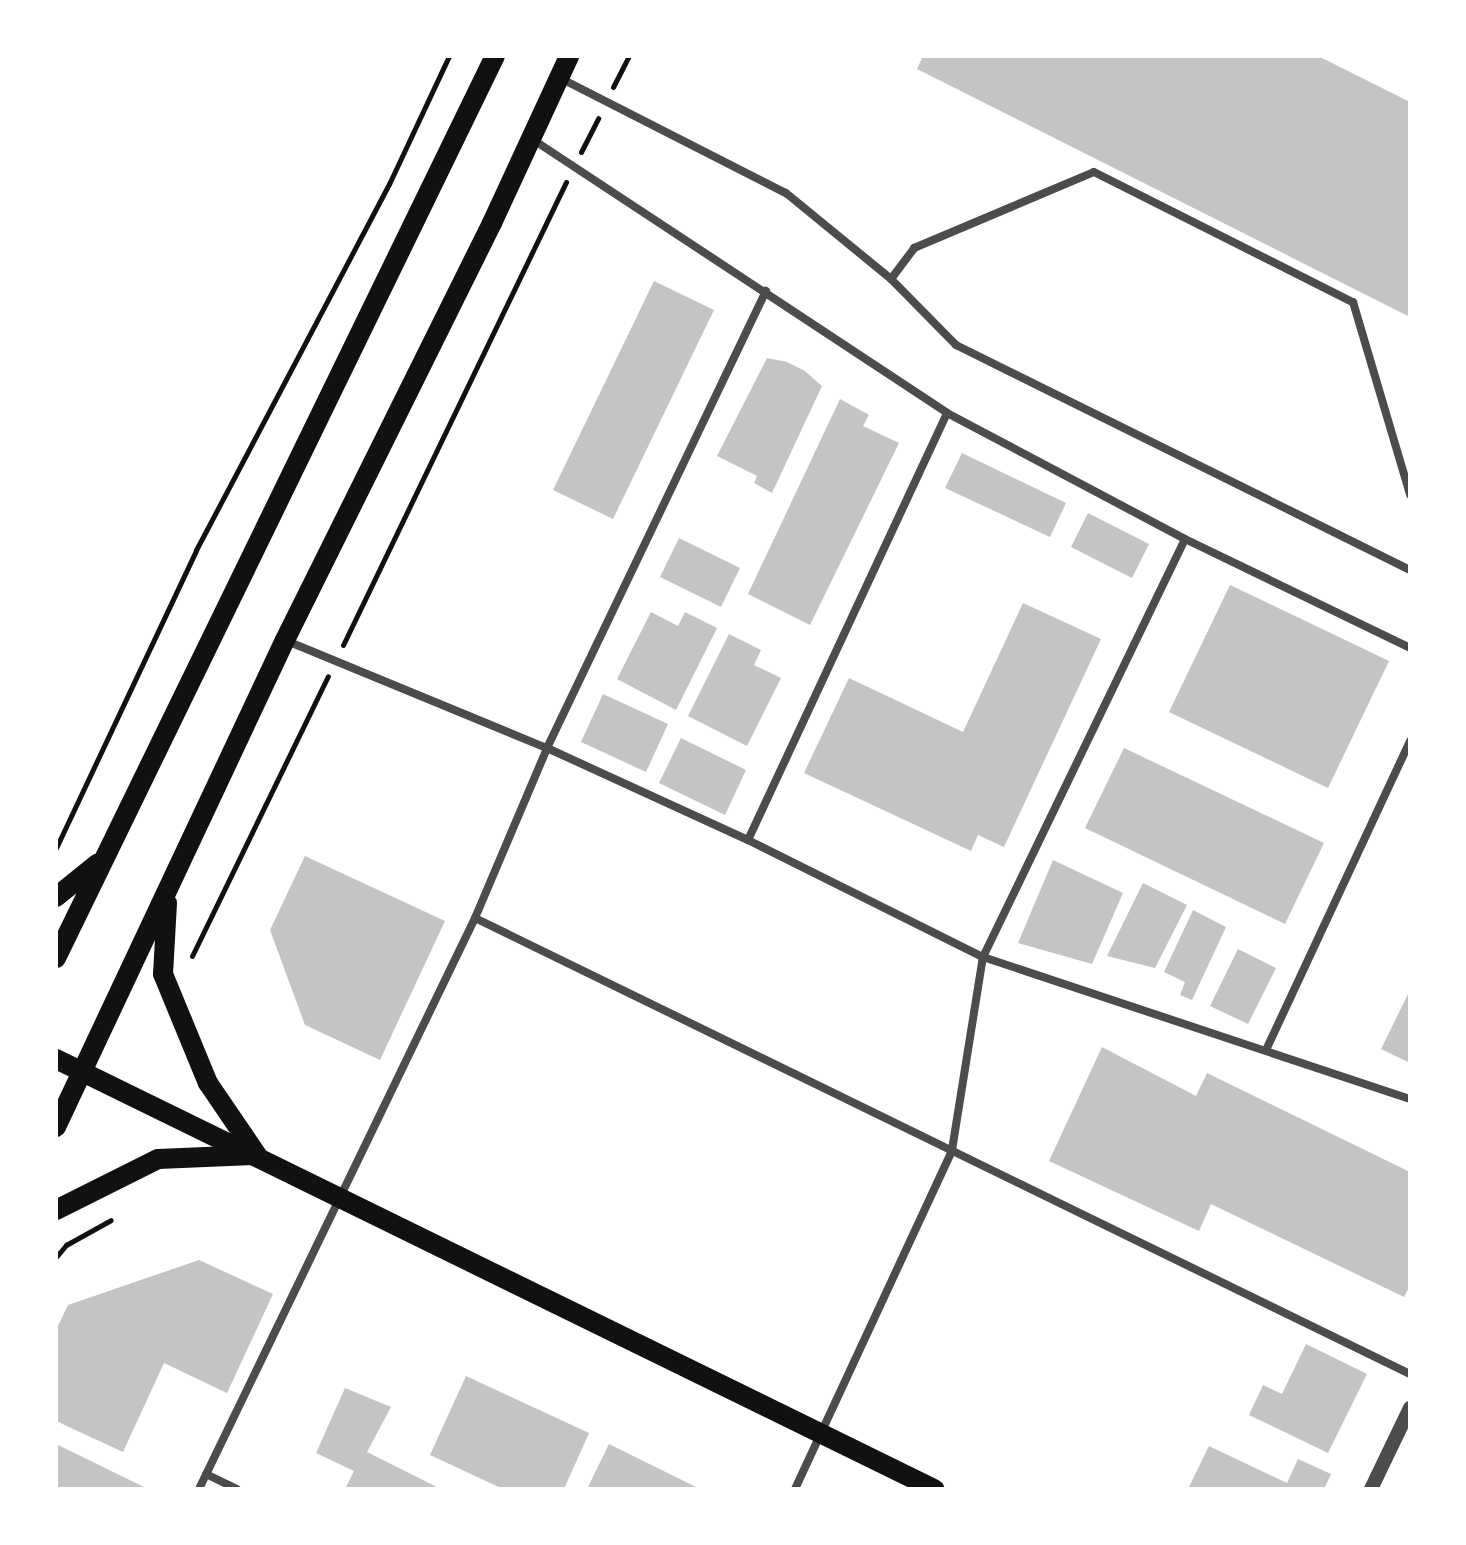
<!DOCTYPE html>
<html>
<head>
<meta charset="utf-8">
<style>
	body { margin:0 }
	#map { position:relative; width:1466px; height:1545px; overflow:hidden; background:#fff; font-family:Raleway,sans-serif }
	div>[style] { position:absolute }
	.building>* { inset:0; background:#c4c4c4 }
	.path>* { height:5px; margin:-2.5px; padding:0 2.5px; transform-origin:2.5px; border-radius:2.5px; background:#111 }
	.minor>* { height:8px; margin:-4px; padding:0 4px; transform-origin:4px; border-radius:4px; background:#4c4c4c }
	.tertiary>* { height:14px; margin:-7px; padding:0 7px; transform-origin:7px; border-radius:7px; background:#4c4c4c }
	.primary>* { height:20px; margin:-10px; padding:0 10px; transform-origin:10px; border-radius:10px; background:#111 }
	span { translate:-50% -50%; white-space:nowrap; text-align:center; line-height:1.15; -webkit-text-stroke:7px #fff; paint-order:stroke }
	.frame { position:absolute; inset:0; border:58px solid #fff; pointer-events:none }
</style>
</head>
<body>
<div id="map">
	<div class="building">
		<i style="clip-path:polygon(923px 56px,1318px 56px,1410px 102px,1410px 317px,917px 69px)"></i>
		<i style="clip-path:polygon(654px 281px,714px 310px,613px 519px,553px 490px)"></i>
		<i style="clip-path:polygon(767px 358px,787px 362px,805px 371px,822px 386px,772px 493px,754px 483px,757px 476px,717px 456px)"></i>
		<i style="clip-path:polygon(840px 399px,869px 415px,863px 426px,899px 443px,810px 625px,748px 594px)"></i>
		<i style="clip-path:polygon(962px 453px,1066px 503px,1050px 537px,945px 488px)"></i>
		<i style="clip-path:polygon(1088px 513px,1149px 544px,1132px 578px,1071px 547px)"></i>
		<i style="clip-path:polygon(679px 538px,740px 568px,721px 607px,660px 577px)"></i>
		<i style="clip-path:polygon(1230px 585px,1389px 661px,1328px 788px,1169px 712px)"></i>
		<i style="clip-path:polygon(1023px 603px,1101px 639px,1004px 847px,978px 835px,971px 851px,804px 773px,849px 678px,963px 732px)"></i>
		<i style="clip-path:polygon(651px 612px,678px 626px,685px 612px,717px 628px,676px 710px,617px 679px)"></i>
		<i style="clip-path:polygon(729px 634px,761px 650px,754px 665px,781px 678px,747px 746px,688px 716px)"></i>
		<i style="clip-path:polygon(603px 694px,668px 724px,646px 772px,581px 742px)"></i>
		<i style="clip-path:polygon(681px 738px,746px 770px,725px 815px,659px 783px)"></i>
		<i style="clip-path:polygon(1124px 748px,1324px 843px,1285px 924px,1085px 828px)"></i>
		<i style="clip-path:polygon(305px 856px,445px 921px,380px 1060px,305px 1025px,270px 930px)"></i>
		<i style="clip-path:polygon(1053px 860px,1123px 893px,1092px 964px,1018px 943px)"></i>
		<i style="clip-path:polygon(1143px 883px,1187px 905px,1155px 968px,1107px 956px)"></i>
		<i style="clip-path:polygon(1193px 910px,1226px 927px,1192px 1000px,1180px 995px,1185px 982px,1164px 972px)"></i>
		<i style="clip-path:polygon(1238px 949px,1276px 968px,1248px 1024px,1210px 1006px)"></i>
		<i style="clip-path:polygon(1410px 990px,1410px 1063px,1381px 1049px)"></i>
		<i style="clip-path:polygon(1102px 1047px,1196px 1096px,1207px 1073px,1410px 1172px,1410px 1286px,1404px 1297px,1211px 1204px,1199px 1231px,1049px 1161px)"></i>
		<i style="clip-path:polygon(199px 1260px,273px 1294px,227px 1393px,164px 1363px,123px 1452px,56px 1421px,56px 1330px,68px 1305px)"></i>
		<i style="clip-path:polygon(1306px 1344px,1367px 1374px,1328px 1453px,1249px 1415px,1263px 1385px,1282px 1394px)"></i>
		<i style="clip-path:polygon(466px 1376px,589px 1433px,564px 1489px,503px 1489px,430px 1455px)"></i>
		<i style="clip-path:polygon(345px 1388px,391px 1407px,367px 1452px,441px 1489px,345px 1489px,354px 1471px,316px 1453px)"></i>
		<i style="clip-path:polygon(56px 1444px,144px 1487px,143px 1489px,56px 1489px)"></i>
		<i style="clip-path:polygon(609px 1444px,700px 1489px,587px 1489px)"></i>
		<i style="clip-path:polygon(1209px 1446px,1287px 1483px,1298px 1459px,1331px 1474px,1324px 1489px,1188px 1489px)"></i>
	</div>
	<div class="path">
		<i style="left:613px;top:87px;width:35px;rotate:-63deg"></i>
		<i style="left:581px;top:152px;width:38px;rotate:-63deg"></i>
		<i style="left:343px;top:645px;width:514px;rotate:-64.28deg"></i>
		<i style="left:56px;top:848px;width:329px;rotate:-64.8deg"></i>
		<i style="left:196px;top:550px;width:414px;rotate:-62.2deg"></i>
		<i style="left:389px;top:184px;width:141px;rotate:-64.9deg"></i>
		<i style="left:192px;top:956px;width:311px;rotate:-64.1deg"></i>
		<i style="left:56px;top:1257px;width:16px;rotate:-50deg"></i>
		<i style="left:66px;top:1245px;width:51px;rotate:-29.1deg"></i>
	</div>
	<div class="minor">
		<i style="left:560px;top:78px;width:254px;rotate:27deg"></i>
		<i style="left:786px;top:193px;width:136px;rotate:39.3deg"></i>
		<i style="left:891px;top:279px;width:93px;rotate:45.4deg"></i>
		<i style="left:956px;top:345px;width:507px;rotate:26.36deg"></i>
		<i style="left:532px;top:139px;width:497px;rotate:33.4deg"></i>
		<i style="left:947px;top:413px;width:269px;rotate:27.9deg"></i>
		<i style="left:1185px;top:539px;width:250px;rotate:25.8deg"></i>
		<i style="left:891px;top:279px;width:39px;rotate:-53deg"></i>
		<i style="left:914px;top:248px;width:195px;rotate:-22.9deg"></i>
		<i style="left:1094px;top:172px;width:290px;rotate:26.7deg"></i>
		<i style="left:1353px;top:302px;width:201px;rotate:73.5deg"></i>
		<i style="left:287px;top:641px;width:281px;rotate:22.4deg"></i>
		<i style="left:547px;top:748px;width:221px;rotate:24.6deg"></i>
		<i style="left:748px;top:840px;width:263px;rotate:26.5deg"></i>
		<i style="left:983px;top:957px;width:450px;rotate:18.4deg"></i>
		<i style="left:748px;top:840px;width:471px;rotate:-65deg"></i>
		<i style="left:475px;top:918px;width:1040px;rotate:26deg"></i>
		<i style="left:1266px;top:1050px;width:341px;rotate:-65deg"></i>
		<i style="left:206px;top:1474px;width:34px;rotate:26deg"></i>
		<i style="left:199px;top:1489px;width:634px;rotate:-64.2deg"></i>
		<i style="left:475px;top:918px;width:185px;rotate:-67deg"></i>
		<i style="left:547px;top:748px;width:507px;rotate:-64.4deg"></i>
		<i style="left:795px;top:1489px;width:374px;rotate:-65.1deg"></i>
		<i style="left:952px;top:1150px;width:195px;rotate:-80.9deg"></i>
		<i style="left:983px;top:957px;width:464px;rotate:-64.2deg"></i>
	</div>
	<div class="tertiary">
		<i style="left:1371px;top:1489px;width:90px;rotate:-64.3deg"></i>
	</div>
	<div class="primary">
		<i style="left:56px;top:897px;width:53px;rotate:-38.8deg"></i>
		<i style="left:167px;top:903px;width:71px;rotate:93.2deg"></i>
		<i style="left:163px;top:974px;width:118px;rotate:67.6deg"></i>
		<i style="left:208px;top:1083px;width:87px;rotate:55.8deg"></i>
		<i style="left:56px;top:958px;width:1003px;rotate:-64.05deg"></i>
		<i style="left:56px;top:1059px;width:978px;rotate:26.09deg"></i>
		<i style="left:56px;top:1127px;width:538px;rotate:-64.82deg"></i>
		<i style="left:285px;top:640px;width:466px;rotate:-63.6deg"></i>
		<i style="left:492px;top:223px;width:184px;rotate:-65.2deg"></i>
		<i style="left:56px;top:1210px;width:114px;rotate:-26.6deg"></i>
		<i style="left:158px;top:1159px;width:95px;rotate:-2.4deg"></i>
	</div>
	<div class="frame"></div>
</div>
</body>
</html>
